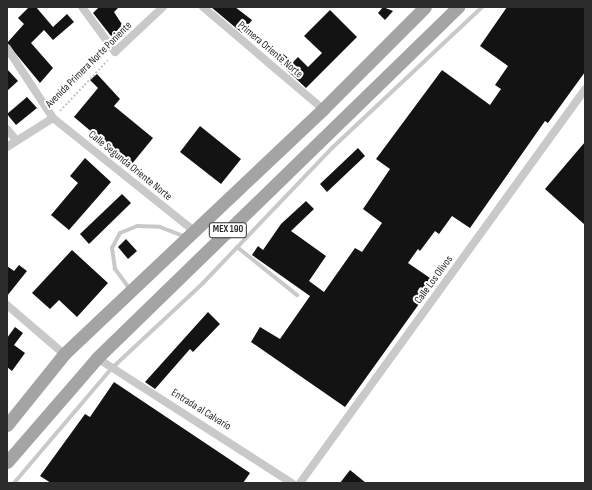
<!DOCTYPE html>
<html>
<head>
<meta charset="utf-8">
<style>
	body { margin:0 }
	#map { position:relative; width:592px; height:490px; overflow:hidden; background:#fff; font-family:"Sofia Sans Condensed",sans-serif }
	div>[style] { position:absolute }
	.building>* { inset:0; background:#131313 }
	.path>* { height:2px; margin-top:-1px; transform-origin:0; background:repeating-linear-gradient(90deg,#c9c9c9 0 2px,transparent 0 4px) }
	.lane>* { height:4px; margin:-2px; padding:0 2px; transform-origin:2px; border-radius:2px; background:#c9c9c9 }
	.street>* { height:8px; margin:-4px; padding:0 4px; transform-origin:4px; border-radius:4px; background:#c9c9c9 }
	.primary>* { height:13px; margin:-6.5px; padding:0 6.5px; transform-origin:6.5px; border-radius:6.5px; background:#a4a4a4 }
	span { translate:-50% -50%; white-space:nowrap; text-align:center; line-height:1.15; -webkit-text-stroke:4px #fff; paint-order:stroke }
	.shield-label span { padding:1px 3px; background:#fff; border:1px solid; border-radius:3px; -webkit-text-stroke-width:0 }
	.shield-label { font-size:10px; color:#2c2c2c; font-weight:700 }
	.street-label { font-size:11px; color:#2c2c2c }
	.frame { position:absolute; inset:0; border:8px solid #2c2c2c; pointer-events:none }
</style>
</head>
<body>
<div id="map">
	<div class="building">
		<i style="clip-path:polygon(29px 7px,36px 7px,53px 27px,67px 14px,74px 22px,53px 40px,44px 30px,31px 43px,53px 68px,40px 83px,7px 43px,24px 24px,18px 18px)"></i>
		<i style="clip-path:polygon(99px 7px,119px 7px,114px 12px,123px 26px,111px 36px,93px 13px)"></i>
		<i style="clip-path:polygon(211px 7px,235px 7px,252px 20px,242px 33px)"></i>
		<i style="clip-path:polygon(383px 7px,393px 11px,385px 20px,378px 13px)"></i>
		<i style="clip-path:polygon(507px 7px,585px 7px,585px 72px,548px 123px,545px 121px,470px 228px,452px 216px,439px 234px,435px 231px,420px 251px,418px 249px,408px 263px,430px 278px,419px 294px,424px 297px,345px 407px,251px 342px,260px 327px,280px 339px,310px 296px,252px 255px,258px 246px,263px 250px,281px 224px,306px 201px,314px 209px,291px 231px,326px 256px,309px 281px,324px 292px,355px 248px,362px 252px,382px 223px,363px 209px,390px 169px,376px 159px,442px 70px,490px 105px,501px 89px,495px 85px,508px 66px,480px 46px)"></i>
		<i style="clip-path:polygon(330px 10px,357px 37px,306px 88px,276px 60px,282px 53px,293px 62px,298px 57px,308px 67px,322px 53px,304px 36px)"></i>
		<i style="clip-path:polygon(7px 69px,18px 81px,7px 91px)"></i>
		<i style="clip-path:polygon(97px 74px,120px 99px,114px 106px,153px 138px,131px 165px,74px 117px,98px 88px,90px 80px)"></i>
		<i style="clip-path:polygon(27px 97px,37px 108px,16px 125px,7px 114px)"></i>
		<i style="clip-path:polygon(200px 126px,241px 159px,221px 184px,180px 152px)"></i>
		<i style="clip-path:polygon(585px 142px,585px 225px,545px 189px)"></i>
		<i style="clip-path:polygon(358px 148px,365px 156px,327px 192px,320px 184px)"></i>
		<i style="clip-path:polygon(85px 158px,111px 182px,69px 230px,51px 215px,78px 183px,70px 176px)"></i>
		<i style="clip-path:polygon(122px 194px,131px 203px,89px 244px,80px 234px)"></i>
		<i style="clip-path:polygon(126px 239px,137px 251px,128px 259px,118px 247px)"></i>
		<i style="clip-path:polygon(72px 250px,108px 283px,77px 317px,59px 300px,50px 309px,32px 293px)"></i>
		<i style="clip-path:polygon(19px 265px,27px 271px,7px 296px,7px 266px,14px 271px)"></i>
		<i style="clip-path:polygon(208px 312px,220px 324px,193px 352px,190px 349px,155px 389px,145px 382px)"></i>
		<i style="clip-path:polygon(15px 327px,23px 333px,14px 345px,25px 353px,12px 371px,7px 367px,7px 338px)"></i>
		<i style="clip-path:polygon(114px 382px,250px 473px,243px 483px,51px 483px,40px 476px,85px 414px,90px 417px)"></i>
		<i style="clip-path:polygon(350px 470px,366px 483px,340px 483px)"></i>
	</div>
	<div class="path">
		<i style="left:60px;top:111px;width:71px;rotate:-46.7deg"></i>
	</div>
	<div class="lane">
		<i style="left:237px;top:247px;width:77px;rotate:38.7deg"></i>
		<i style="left:129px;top:288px;width:24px;rotate:-126deg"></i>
		<i style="left:115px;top:269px;width:21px;rotate:-98deg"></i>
		<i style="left:112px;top:248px;width:17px;rotate:-62deg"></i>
		<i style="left:120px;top:233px;width:18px;rotate:-22deg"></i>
		<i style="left:137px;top:226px;width:23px;rotate:2deg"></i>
		<i style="left:160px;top:227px;width:28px;rotate:21deg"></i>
		<i style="left:14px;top:483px;width:151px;rotate:-49.6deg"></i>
		<i style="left:112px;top:368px;width:125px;rotate:-43deg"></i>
		<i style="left:203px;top:283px;width:187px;rotate:-46.3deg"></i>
		<i style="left:332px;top:148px;width:206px;rotate:-43.2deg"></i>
	</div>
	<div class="street">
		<i style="left:82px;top:7px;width:56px;rotate:53.7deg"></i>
		<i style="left:115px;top:52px;width:66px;rotate:-43.2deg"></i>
		<i style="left:203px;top:7px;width:157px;rotate:40.4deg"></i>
		<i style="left:7px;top:48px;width:84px;rotate:56.7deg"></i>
		<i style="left:53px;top:118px;width:181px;rotate:38.7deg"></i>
		<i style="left:7px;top:129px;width:13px;rotate:51deg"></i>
		<i style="left:7px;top:147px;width:54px;rotate:-32.2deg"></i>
		<i style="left:7px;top:305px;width:75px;rotate:40.7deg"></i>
		<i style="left:97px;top:358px;width:232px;rotate:32.7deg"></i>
		<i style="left:300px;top:483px;width:486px;rotate:-54.1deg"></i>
	</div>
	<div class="primary">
		<i style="left:7px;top:425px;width:91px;rotate:-51.2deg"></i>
		<i style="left:64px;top:354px;width:357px;rotate:-43.4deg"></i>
		<i style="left:323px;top:109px;width:144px;rotate:-45deg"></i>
		<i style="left:7px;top:462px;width:138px;rotate:-49.1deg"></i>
		<i style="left:97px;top:358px;width:504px;rotate:-44.2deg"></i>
	</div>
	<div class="shield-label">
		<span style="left:228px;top:230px">MEX 190</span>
	</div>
	<div class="street-label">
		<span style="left:270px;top:50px;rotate:40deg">Primera Oriente Norte</span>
		<span style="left:89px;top:65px;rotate:-45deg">Avenida Primera Norte Poniente</span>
		<span style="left:130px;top:166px;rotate:39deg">Calle Segunda Oriente Norte</span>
		<span style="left:434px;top:280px;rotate:-54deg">Calle Los Olivos</span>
		<span style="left:201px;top:410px;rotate:32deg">Entrada al Calvario</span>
	</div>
	<div class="frame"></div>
</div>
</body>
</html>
